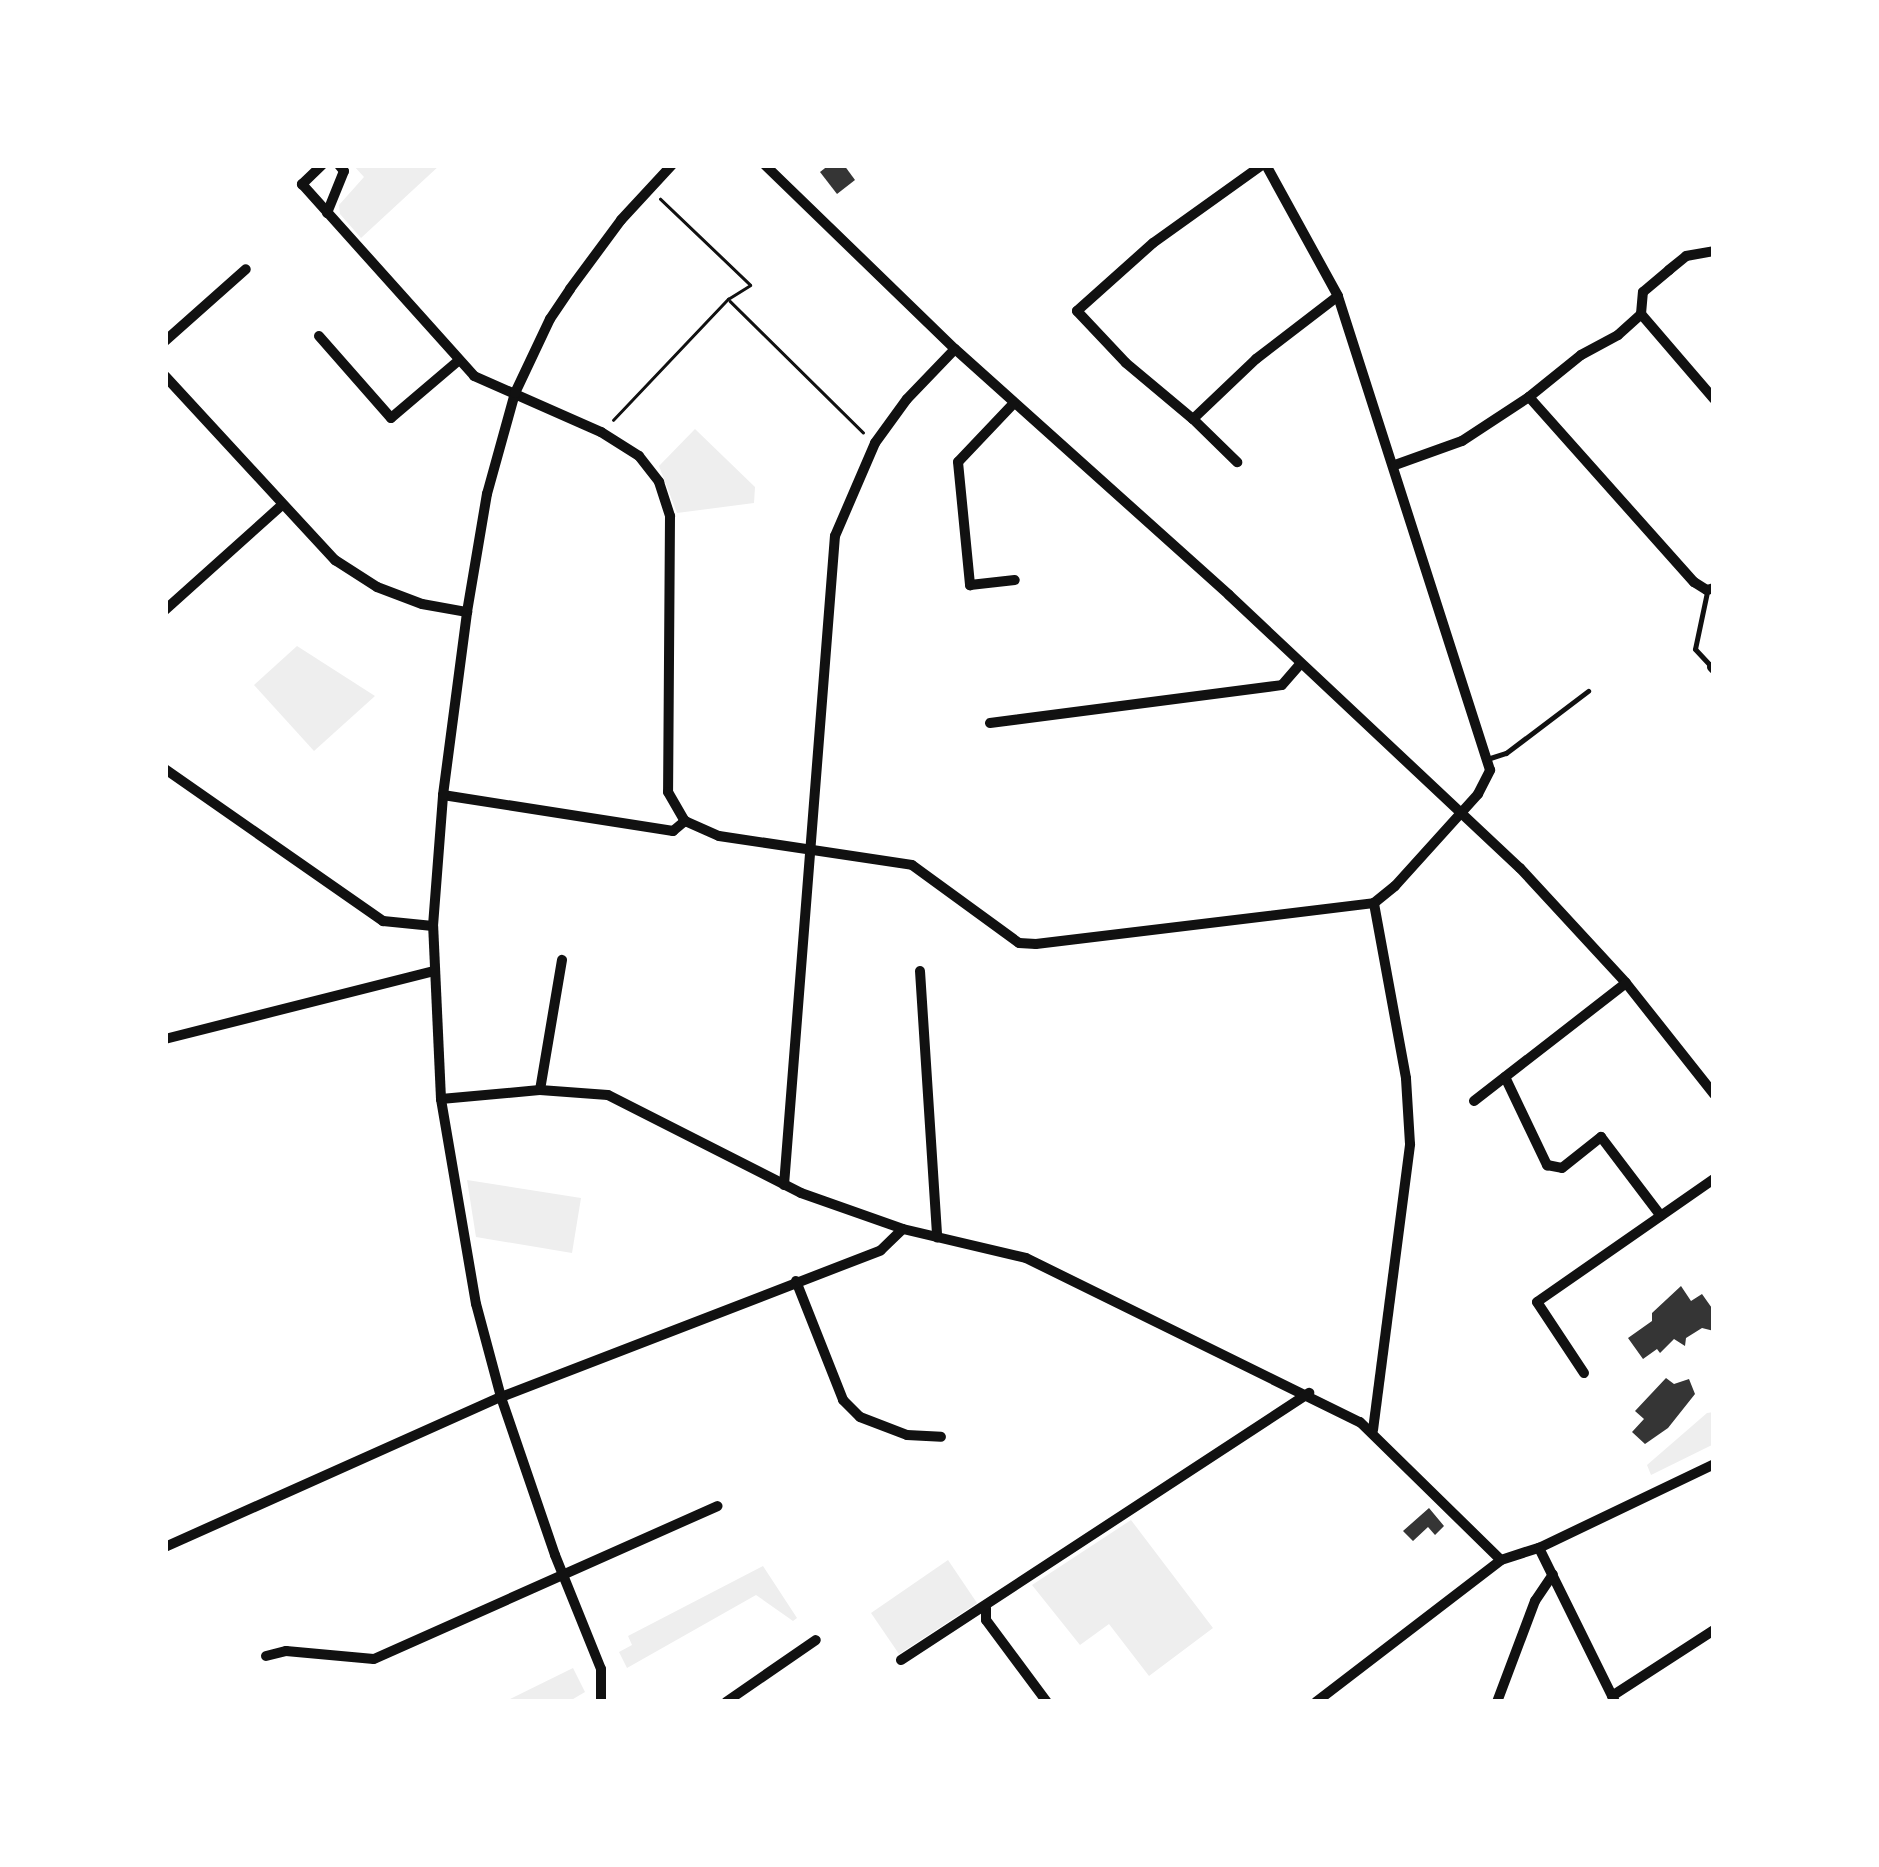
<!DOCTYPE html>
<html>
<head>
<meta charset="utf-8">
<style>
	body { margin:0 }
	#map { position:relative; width:1879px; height:1867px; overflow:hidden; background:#fff; font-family:Jost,sans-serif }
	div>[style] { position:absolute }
	.green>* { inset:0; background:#eee }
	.building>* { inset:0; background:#353535 }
	.path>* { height:2.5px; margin:-1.25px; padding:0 1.25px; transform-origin:1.25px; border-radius:1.25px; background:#111 }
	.service>* { height:5px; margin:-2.5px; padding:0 2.5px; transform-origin:2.5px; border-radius:2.5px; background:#111 }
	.minor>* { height:10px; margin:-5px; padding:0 5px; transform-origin:5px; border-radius:5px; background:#111 }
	span { translate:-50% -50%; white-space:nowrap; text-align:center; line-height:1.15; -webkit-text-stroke:10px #fff; paint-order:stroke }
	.frame { position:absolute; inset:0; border:168px solid #fff; pointer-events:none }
</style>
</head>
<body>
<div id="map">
	<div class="green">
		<i style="clip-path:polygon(353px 165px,440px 165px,361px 238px,340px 214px,339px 205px,364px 177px)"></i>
		<i style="clip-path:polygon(695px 429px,755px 487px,754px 503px,677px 513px,659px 466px)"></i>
		<i style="clip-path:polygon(297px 646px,375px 696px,314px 751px,254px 685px)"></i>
		<i style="clip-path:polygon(467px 1180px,581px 1198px,572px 1253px,476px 1237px)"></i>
		<i style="clip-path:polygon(1714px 1412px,1714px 1444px,1651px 1475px,1647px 1465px,1707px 1413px)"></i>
		<i style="clip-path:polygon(1131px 1520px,1213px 1628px,1149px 1676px,1109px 1624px,1080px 1645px,1032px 1585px)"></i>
		<i style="clip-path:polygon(948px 1560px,977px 1603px,899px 1654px,871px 1613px)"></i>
		<i style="clip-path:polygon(763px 1566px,797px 1618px,793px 1621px,756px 1595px,627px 1668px,619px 1652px,632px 1645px,628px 1636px)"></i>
		<i style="clip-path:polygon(573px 1668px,585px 1692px,568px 1702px,504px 1702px)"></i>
	</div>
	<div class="building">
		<i style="clip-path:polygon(829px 165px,844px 165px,855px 180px,837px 194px,820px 172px)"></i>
		<i style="clip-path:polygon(1681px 1286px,1691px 1301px,1702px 1294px,1714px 1311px,1714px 1331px,1702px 1328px,1686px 1338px,1685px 1346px,1674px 1339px,1660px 1353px,1657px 1349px,1643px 1359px,1628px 1338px,1652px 1321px,1652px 1313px)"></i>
		<i style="clip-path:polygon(1666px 1378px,1674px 1384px,1689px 1379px,1695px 1394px,1668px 1428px,1645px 1444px,1632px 1432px,1644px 1419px,1635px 1411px)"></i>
		<i style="clip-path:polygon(1429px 1508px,1444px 1526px,1435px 1535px,1428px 1527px,1413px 1541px,1403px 1531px)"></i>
	</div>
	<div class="path">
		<i style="left:730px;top:301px;width:187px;rotate:44.6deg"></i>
		<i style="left:613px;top:420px;width:167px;rotate:-46.5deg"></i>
		<i style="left:728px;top:299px;width:26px;rotate:-32deg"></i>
		<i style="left:750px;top:285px;width:124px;rotate:-136.3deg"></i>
	</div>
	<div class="service">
		<i style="left:1707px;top:592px;width:58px;rotate:101.9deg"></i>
		<i style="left:1695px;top:649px;width:25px;rotate:47deg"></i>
		<i style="left:1487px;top:759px;width:20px;rotate:-18deg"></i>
		<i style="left:1506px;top:753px;width:103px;rotate:-37.1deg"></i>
	</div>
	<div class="minor">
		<i style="left:322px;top:165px;width:28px;rotate:136deg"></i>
		<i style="left:302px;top:184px;width:258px;rotate:48.1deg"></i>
		<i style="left:474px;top:376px;width:139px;rotate:23.8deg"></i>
		<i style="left:601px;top:432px;width:45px;rotate:32.3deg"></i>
		<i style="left:639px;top:456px;width:33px;rotate:52deg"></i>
		<i style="left:659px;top:482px;width:36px;rotate:72deg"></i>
		<i style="left:670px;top:516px;width:276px;rotate:90.4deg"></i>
		<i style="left:668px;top:792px;width:34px;rotate:60deg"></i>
		<i style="left:685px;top:821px;width:37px;rotate:24deg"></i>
		<i style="left:719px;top:836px;width:195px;rotate:8.5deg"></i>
		<i style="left:912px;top:865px;width:132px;rotate:36.1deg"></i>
		<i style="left:1019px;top:943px;width:17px;rotate:3deg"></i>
		<i style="left:1036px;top:944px;width:340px;rotate:-6.9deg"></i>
		<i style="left:1374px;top:903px;width:27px;rotate:-39deg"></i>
		<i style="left:1395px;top:886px;width:124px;rotate:-47.9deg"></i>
		<i style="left:1478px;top:794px;width:27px;rotate:-63deg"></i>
		<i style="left:1490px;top:770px;width:498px;rotate:-107.8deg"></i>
		<i style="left:1338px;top:296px;width:149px;rotate:-118.8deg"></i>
		<i style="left:765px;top:165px;width:264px;rotate:44.1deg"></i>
		<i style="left:955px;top:349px;width:368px;rotate:41.9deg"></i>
		<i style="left:1229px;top:595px;width:399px;rotate:43.2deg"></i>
		<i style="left:1520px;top:868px;width:156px;rotate:47.3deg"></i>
		<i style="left:1626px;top:983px;width:142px;rotate:51.6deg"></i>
		<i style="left:1262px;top:165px;width:134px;rotate:144.4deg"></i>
		<i style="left:1153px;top:243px;width:102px;rotate:138.2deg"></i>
		<i style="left:1077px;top:311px;width:71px;rotate:46.7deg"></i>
		<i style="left:1126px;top:363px;width:87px;rotate:39.9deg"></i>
		<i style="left:1193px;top:419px;width:87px;rotate:-43.6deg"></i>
		<i style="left:1256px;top:359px;width:103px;rotate:-37.5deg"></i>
		<i style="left:327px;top:213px;width:45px;rotate:-68deg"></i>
		<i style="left:344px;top:171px;width:8px;rotate:-130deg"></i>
		<i style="left:1641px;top:314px;width:112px;rotate:49.3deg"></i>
		<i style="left:319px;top:336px;width:109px;rotate:48.7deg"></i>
		<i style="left:391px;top:418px;width:88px;rotate:-40.4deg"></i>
		<i style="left:165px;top:341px;width:108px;rotate:-41.6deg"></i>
		<i style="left:165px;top:376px;width:251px;rotate:47.3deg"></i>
		<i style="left:335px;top:560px;width:50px;rotate:32.7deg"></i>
		<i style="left:377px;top:587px;width:48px;rotate:20.7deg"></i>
		<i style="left:422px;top:604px;width:46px;rotate:10.1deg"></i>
		<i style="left:1529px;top:397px;width:248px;rotate:48.3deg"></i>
		<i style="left:1694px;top:582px;width:15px;rotate:32deg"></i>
		<i style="left:1707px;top:590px;width:7px;rotate:-16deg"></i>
		<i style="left:1014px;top:403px;width:81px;rotate:133.5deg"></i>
		<i style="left:958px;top:462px;width:124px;rotate:84.4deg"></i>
		<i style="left:970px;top:585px;width:45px;rotate:-6.3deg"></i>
		<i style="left:1193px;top:419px;width:62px;rotate:44.3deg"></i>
		<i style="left:1395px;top:465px;width:71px;rotate:-19.7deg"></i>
		<i style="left:1462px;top:441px;width:80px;rotate:-33.3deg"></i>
		<i style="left:1529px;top:397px;width:67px;rotate:-38.9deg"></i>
		<i style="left:1581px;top:355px;width:42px;rotate:-28.4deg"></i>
		<i style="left:1618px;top:335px;width:31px;rotate:-42deg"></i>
		<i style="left:1641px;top:314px;width:22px;rotate:-85deg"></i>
		<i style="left:1643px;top:292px;width:34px;rotate:-40deg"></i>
		<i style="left:1669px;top:270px;width:22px;rotate:-39deg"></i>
		<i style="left:1686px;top:256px;width:28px;rotate:-10deg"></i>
		<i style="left:165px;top:610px;width:156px;rotate:-41.9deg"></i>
		<i style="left:1712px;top:667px;width:3px;rotate:45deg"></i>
		<i style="left:990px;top:723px;width:294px;rotate:-7.4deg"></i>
		<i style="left:1282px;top:685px;width:28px;rotate:-49deg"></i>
		<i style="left:165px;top:769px;width:266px;rotate:34.9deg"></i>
		<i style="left:383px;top:921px;width:50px;rotate:5.7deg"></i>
		<i style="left:443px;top:795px;width:233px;rotate:8.9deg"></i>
		<i style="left:673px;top:831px;width:16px;rotate:-40deg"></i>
		<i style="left:920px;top:971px;width:267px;rotate:86.3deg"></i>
		<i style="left:165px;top:1039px;width:277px;rotate:-14.2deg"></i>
		<i style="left:1505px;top:1077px;width:98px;rotate:64.5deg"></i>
		<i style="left:1547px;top:1165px;width:15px;rotate:11deg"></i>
		<i style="left:1562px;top:1168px;width:50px;rotate:-38.5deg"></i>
		<i style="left:1601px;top:1137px;width:99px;rotate:52.8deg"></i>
		<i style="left:540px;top:1090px;width:132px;rotate:-80.4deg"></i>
		<i style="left:441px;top:1099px;width:99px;rotate:-5.2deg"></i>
		<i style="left:540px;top:1090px;width:68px;rotate:4.2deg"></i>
		<i style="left:608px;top:1095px;width:216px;rotate:26.9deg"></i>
		<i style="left:801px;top:1193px;width:108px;rotate:19.4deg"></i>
		<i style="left:903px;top:1229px;width:126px;rotate:13.3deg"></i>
		<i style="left:1026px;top:1258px;width:372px;rotate:26.2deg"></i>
		<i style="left:1360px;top:1422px;width:197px;rotate:44.4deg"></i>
		<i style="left:1474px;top:1101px;width:192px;rotate:-37.8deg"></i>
		<i style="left:784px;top:1185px;width:651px;rotate:-85.51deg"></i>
		<i style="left:835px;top:536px;width:101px;rotate:-66.7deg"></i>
		<i style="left:875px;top:443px;width:54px;rotate:-54deg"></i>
		<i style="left:907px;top:399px;width:69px;rotate:-46.2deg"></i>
		<i style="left:796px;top:1281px;width:128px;rotate:68.4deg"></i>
		<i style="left:843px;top:1400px;width:24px;rotate:45deg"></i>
		<i style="left:860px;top:1417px;width:50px;rotate:21deg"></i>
		<i style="left:907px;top:1435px;width:34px;rotate:3deg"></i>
		<i style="left:1584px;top:1373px;width:85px;rotate:-123.5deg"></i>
		<i style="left:1537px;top:1302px;width:216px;rotate:-34.8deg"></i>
		<i style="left:1373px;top:1430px;width:288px;rotate:-82.6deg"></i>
		<i style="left:1410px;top:1144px;width:66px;rotate:-93.5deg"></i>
		<i style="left:1406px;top:1078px;width:178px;rotate:-100.4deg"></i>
		<i style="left:165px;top:1547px;width:368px;rotate:-24.1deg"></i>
		<i style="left:501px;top:1397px;width:407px;rotate:-21.1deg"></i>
		<i style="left:881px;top:1250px;width:30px;rotate:-44deg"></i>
		<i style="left:1539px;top:1548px;width:172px;rotate:63.7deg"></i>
		<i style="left:986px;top:1608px;width:12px;rotate:90deg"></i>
		<i style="left:986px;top:1620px;width:102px;rotate:53.4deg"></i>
		<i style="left:266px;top:1656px;width:21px;rotate:-14deg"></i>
		<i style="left:286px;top:1651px;width:88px;rotate:5.2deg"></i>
		<i style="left:374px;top:1659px;width:376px;rotate:-24deg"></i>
		<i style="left:901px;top:1660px;width:488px;rotate:-33.2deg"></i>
		<i style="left:1612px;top:1696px;width:121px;rotate:-32.9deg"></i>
		<i style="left:601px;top:1702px;width:33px;rotate:-90deg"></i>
		<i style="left:601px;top:1669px;width:123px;rotate:-112deg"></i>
		<i style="left:555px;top:1555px;width:167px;rotate:-108.9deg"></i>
		<i style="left:501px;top:1397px;width:96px;rotate:-105deg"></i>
		<i style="left:476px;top:1304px;width:208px;rotate:-99.7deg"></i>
		<i style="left:441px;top:1099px;width:173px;rotate:-92.6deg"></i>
		<i style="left:433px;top:926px;width:131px;rotate:-85.6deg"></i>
		<i style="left:443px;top:795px;width:185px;rotate:-82.5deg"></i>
		<i style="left:467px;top:612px;width:120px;rotate:-80.4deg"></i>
		<i style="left:487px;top:494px;width:105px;rotate:-74.5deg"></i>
		<i style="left:515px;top:393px;width:82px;rotate:-64.7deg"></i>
		<i style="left:550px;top:319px;width:36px;rotate:-56deg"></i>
		<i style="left:570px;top:289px;width:86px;rotate:-53.5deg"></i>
		<i style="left:621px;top:220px;width:75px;rotate:-47.2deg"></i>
		<i style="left:726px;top:1702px;width:109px;rotate:-34.6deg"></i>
		<i style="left:1316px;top:1702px;width:233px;rotate:-37.5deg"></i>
		<i style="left:1501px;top:1560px;width:40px;rotate:-18deg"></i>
		<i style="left:1539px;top:1548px;width:194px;rotate:-25.6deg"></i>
		<i style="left:1497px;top:1702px;width:108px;rotate:-69.4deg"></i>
		<i style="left:1535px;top:1601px;width:32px;rotate:-56deg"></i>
	</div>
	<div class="frame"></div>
</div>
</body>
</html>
